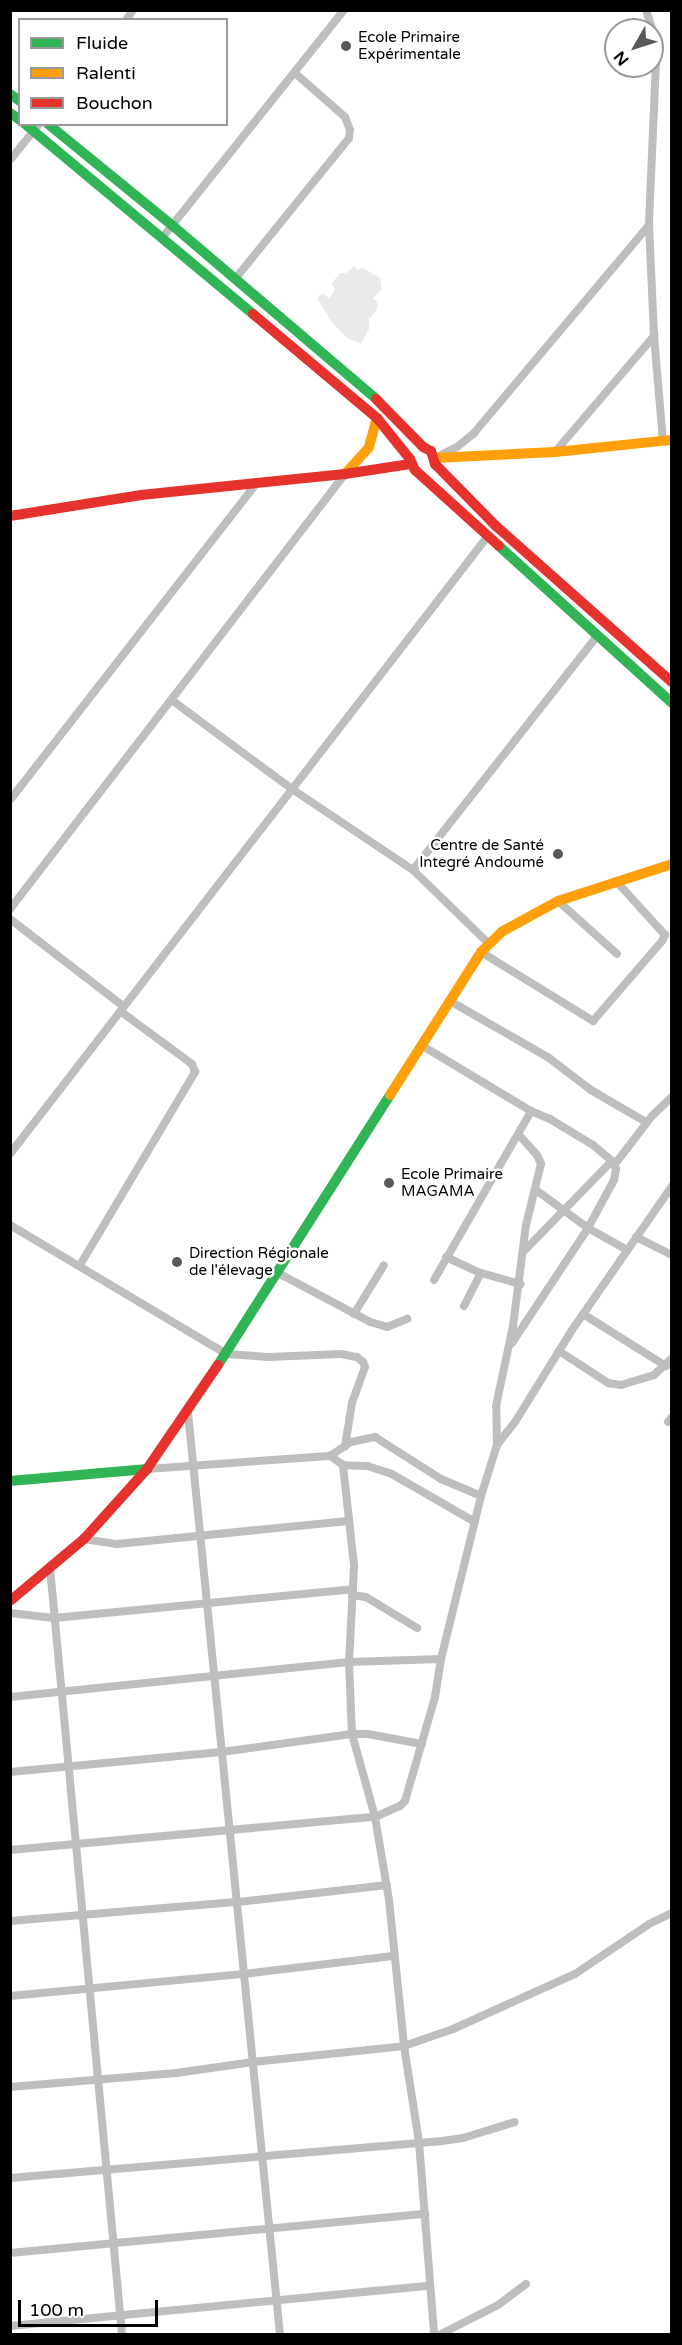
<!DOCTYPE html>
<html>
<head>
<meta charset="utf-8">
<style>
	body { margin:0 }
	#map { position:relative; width:682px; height:2345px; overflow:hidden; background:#fff; font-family:"Varela Round",sans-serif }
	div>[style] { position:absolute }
	.green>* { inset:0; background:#eaeaea }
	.street>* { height:8px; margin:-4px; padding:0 4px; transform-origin:4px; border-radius:4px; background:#bebebe }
	.fast>* { height:10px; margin:-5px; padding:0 5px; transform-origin:5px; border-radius:5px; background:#30b455 }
	.slow>* { height:10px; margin:-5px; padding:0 5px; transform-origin:5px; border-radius:5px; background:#ff9f0a }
	.jam>* { height:10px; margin:-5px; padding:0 5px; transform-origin:5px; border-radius:5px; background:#e5322d }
	.dots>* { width:16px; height:16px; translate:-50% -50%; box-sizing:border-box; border:3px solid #fff; border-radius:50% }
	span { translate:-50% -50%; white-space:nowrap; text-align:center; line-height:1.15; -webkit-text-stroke:5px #fff; paint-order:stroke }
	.poi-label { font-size:15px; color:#000 }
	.left { translate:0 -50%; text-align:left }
	.right { translate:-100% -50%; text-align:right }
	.frame { position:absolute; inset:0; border:12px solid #000; pointer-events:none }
	.legend { position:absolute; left:18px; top:18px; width:210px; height:108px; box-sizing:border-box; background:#fff; border:2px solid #999; margin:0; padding:8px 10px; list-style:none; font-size:18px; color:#000 }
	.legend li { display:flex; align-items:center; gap:12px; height:30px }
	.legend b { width:30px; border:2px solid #999 }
	.north { position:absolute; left:604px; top:18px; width:60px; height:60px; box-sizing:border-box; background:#fff; border:2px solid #999; border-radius:50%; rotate:231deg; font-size:16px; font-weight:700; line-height:24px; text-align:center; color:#000 }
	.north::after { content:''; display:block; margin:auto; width:21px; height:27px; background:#595959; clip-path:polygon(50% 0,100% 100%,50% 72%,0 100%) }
	.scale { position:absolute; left:18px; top:2300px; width:140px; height:27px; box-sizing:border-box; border:3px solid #000; border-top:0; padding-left:8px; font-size:18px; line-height:21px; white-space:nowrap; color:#000; -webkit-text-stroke:4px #fff; paint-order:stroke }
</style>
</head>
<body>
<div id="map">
	<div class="green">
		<i style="clip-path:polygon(354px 266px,357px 270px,363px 268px,380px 278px,382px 289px,373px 298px,377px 302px,377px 309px,369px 319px,369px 329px,361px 344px,347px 338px,331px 321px,317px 298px,322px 293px,329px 298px,335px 290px,332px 283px,340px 273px,346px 273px)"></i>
	</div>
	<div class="street">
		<i style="left:646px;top:10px;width:19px;rotate:72deg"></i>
		<i style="left:652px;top:28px;width:34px;rotate:83deg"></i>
		<i style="left:656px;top:62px;width:163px;rotate:92.5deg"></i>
		<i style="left:649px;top:225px;width:111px;rotate:87.4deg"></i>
		<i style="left:654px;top:336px;width:105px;rotate:85.1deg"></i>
		<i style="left:126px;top:20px;width:12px;rotate:-55deg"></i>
		<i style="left:10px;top:160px;width:46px;rotate:-51.1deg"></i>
		<i style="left:162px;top:238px;width:292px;rotate:-51.4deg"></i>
		<i style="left:235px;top:279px;width:181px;rotate:-51deg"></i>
		<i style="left:349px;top:138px;width:8px;rotate:-83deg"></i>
		<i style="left:350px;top:130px;width:14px;rotate:-111deg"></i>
		<i style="left:345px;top:117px;width:67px;rotate:-138.7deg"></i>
		<i style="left:555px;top:452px;width:153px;rotate:-49.5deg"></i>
		<i style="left:439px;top:456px;width:20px;rotate:-27deg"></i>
		<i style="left:457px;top:447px;width:22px;rotate:-39deg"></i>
		<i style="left:474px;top:433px;width:272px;rotate:-49.9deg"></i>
		<i style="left:173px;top:701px;width:148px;rotate:36.5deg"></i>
		<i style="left:292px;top:789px;width:146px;rotate:33.8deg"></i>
		<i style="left:413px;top:870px;width:105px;rotate:44.2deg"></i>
		<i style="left:10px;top:800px;width:402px;rotate:-52.1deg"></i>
		<i style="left:413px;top:870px;width:299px;rotate:-51.8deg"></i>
		<i style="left:558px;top:901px;width:79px;rotate:41.9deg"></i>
		<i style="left:10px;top:909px;width:549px;rotate:-52.4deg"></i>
		<i style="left:10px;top:919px;width:143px;rotate:37.6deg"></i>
		<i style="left:481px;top:952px;width:132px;rotate:31.6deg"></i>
		<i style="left:593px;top:1021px;width:106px;rotate:-49.2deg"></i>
		<i style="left:662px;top:941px;width:7px;rotate:-63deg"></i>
		<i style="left:665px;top:935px;width:73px;rotate:-132.2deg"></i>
		<i style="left:450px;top:1001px;width:114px;rotate:29.9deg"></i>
		<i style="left:549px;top:1058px;width:53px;rotate:37.3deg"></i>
		<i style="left:591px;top:1090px;width:64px;rotate:30.2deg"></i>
		<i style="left:421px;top:1045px;width:128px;rotate:31deg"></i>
		<i style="left:531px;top:1111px;width:21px;rotate:23deg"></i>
		<i style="left:550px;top:1119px;width:50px;rotate:31.2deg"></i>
		<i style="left:593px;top:1145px;width:25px;rotate:40deg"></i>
		<i style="left:612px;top:1161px;width:9px;rotate:63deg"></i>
		<i style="left:616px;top:1169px;width:11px;rotate:100deg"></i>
		<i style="left:614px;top:1180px;width:55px;rotate:118.4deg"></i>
		<i style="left:588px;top:1228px;width:45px;rotate:29.4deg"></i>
		<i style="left:10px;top:1154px;width:780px;rotate:-52.29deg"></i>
		<i style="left:615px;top:1164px;width:61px;rotate:-52.4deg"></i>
		<i style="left:652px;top:1116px;width:28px;rotate:-44deg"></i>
		<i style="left:10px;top:1225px;width:252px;rotate:30.8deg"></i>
		<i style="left:226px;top:1354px;width:43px;rotate:4deg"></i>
		<i style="left:269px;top:1357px;width:72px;rotate:-2.4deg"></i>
		<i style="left:341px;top:1354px;width:16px;rotate:11deg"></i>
		<i style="left:357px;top:1357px;width:8px;rotate:40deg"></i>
		<i style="left:363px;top:1362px;width:5px;rotate:68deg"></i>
		<i style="left:365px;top:1367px;width:38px;rotate:110deg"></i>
		<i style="left:352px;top:1403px;width:44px;rotate:99.2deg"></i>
		<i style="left:636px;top:1237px;width:40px;rotate:26.6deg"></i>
		<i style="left:525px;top:1250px;width:124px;rotate:-45.7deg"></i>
		<i style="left:446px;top:1257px;width:38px;rotate:25deg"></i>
		<i style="left:481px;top:1273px;width:41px;rotate:15.8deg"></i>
		<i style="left:80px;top:1265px;width:225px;rotate:-59.2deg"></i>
		<i style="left:195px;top:1072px;width:9px;rotate:-111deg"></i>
		<i style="left:192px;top:1064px;width:89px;rotate:-143.6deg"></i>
		<i style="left:278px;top:1273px;width:104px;rotate:28deg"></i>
		<i style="left:370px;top:1322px;width:18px;rotate:16deg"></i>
		<i style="left:387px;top:1327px;width:22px;rotate:-22deg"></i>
		<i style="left:434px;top:1280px;width:195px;rotate:-60.1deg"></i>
		<i style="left:464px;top:1306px;width:37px;rotate:-63deg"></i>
		<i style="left:354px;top:1314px;width:57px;rotate:-58.5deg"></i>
		<i style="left:583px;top:1314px;width:98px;rotate:32.1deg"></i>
		<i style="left:512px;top:1343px;width:138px;rotate:-56.5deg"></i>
		<i style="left:588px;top:1228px;width:64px;rotate:-143.8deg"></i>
		<i style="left:559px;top:1351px;width:59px;rotate:33.1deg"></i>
		<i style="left:608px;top:1383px;width:13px;rotate:9deg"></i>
		<i style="left:621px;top:1385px;width:34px;rotate:-17deg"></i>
		<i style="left:654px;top:1375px;width:25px;rotate:-43deg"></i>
		<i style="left:188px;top:1413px;width:926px;rotate:84.3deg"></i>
		<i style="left:668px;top:1422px;width:6px;rotate:-51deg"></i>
		<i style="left:497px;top:1445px;width:39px;rotate:-91deg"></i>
		<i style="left:496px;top:1406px;width:82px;rotate:-78deg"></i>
		<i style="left:513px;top:1326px;width:102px;rotate:-82.7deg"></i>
		<i style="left:526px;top:1225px;width:63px;rotate:-76.2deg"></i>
		<i style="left:541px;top:1164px;width:10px;rotate:-114deg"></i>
		<i style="left:537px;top:1155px;width:27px;rotate:-132deg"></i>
		<i style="left:147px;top:1469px;width:183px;rotate:-4.1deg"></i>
		<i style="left:475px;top:1522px;width:96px;rotate:-150deg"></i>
		<i style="left:392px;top:1474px;width:26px;rotate:-162deg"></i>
		<i style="left:367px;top:1466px;width:24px;rotate:-178deg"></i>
		<i style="left:343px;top:1465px;width:16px;rotate:-145deg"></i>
		<i style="left:330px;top:1456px;width:25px;rotate:-34deg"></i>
		<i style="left:351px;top:1442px;width:25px;rotate:-12deg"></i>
		<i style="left:375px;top:1437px;width:78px;rotate:32.5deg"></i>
		<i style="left:441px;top:1479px;width:43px;rotate:23deg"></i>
		<i style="left:84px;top:1539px;width:33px;rotate:9deg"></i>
		<i style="left:117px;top:1544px;width:230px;rotate:-5.7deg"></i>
		<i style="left:346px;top:1521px;width:4px;rotate:-45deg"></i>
		<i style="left:50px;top:1568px;width:769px;rotate:84.63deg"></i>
		<i style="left:352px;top:1595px;width:14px;rotate:8deg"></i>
		<i style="left:366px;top:1597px;width:60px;rotate:31.3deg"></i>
		<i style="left:10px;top:1613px;width:44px;rotate:6.5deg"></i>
		<i style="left:54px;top:1618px;width:300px;rotate:-5.5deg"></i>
		<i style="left:10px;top:1697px;width:341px;rotate:-5.9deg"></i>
		<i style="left:349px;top:1662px;width:92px;rotate:-1.9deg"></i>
		<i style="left:422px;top:1744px;width:55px;rotate:-169.5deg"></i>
		<i style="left:368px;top:1734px;width:16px;rotate:180deg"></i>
		<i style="left:352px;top:1734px;width:86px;rotate:74.5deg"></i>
		<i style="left:375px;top:1817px;width:84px;rotate:80.4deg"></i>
		<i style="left:389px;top:1900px;width:147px;rotate:84.1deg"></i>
		<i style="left:404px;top:2046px;width:97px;rotate:81.1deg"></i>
		<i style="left:419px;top:2142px;width:193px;rotate:85.5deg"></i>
		<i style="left:10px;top:1772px;width:212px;rotate:-5.4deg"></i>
		<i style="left:221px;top:1752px;width:132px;rotate:-7.8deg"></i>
		<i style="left:352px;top:1734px;width:72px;rotate:-92.4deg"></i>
		<i style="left:349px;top:1662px;width:97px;rotate:-87deg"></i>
		<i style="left:354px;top:1565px;width:101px;rotate:-96.3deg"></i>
		<i style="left:10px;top:1850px;width:366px;rotate:-5.2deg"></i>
		<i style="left:375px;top:1817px;width:27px;rotate:-24deg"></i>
		<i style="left:400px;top:1806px;width:7px;rotate:-45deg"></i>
		<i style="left:405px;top:1801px;width:108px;rotate:-73.9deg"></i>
		<i style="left:435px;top:1697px;width:38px;rotate:-81deg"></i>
		<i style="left:441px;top:1659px;width:168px;rotate:-76.2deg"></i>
		<i style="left:481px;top:1496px;width:53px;rotate:-72.6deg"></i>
		<i style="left:497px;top:1445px;width:29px;rotate:-52deg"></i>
		<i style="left:515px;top:1422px;width:108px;rotate:-58.2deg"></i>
		<i style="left:572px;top:1330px;width:175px;rotate:-55.2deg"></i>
		<i style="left:10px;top:1921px;width:229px;rotate:-4.8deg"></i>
		<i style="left:238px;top:1902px;width:150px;rotate:-6.5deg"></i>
		<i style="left:10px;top:1996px;width:235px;rotate:-5.4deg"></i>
		<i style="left:244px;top:1974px;width:150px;rotate:-6.9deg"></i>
		<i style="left:10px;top:2087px;width:167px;rotate:-4.8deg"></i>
		<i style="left:176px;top:2073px;width:78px;rotate:-8.1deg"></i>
		<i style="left:253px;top:2062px;width:152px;rotate:-6deg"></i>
		<i style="left:404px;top:2046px;width:52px;rotate:-19.1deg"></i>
		<i style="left:453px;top:2029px;width:134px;rotate:-24.3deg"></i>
		<i style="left:575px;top:1974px;width:89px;rotate:-34deg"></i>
		<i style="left:649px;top:1924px;width:25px;rotate:-26deg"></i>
		<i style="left:10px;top:2178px;width:434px;rotate:-4.9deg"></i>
		<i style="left:442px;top:2141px;width:21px;rotate:-8deg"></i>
		<i style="left:463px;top:2138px;width:54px;rotate:-17.1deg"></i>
		<i style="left:10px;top:2253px;width:417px;rotate:-5.4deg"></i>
		<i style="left:10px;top:2326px;width:421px;rotate:-5.5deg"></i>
		<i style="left:441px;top:2334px;width:64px;rotate:-27deg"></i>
		<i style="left:498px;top:2305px;width:35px;rotate:-37deg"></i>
	</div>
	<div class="fast">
		<i style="left:10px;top:94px;width:12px;rotate:35deg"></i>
		<i style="left:10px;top:113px;width:12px;rotate:35deg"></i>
		<i style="left:25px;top:124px;width:297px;rotate:39.8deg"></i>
		<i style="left:48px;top:124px;width:161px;rotate:39.2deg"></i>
		<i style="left:173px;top:226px;width:267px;rotate:40.4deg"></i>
		<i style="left:499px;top:546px;width:234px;rotate:42.2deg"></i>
		<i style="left:218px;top:1365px;width:320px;rotate:-57.5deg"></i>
		<i style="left:10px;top:1481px;width:138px;rotate:-5deg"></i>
	</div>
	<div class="slow">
		<i style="left:435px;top:458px;width:120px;rotate:-2.9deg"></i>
		<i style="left:555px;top:452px;width:118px;rotate:-5.9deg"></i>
		<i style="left:345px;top:474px;width:36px;rotate:-48deg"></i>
		<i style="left:369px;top:447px;width:30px;rotate:-75deg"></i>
		<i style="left:390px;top:1095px;width:169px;rotate:-57.5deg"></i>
		<i style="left:481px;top:952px;width:30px;rotate:-44deg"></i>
		<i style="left:503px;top:931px;width:63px;rotate:-28.6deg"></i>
		<i style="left:558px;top:901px;width:120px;rotate:-18deg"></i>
	</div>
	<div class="jam">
		<i style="left:253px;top:314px;width:162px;rotate:40deg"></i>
		<i style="left:377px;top:418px;width:53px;rotate:51.2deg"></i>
		<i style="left:410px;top:459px;width:12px;rotate:66deg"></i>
		<i style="left:415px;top:470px;width:113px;rotate:42.1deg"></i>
		<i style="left:376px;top:399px;width:67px;rotate:45.6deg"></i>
		<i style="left:423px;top:447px;width:9px;rotate:27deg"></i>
		<i style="left:431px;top:451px;width:14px;rotate:73deg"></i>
		<i style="left:435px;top:464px;width:87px;rotate:45.5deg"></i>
		<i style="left:496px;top:526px;width:235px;rotate:41.6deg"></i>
		<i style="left:10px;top:516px;width:133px;rotate:-9.1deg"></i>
		<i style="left:141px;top:495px;width:205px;rotate:-5.9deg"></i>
		<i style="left:345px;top:474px;width:66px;rotate:-8.7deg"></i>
		<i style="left:10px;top:1601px;width:97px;rotate:-40deg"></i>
		<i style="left:84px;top:1539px;width:94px;rotate:-48deg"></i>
		<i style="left:147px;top:1469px;width:126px;rotate:-55.7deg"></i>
	</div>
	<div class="dots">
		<i style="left:346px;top:46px;background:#595959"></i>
		<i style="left:558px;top:854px;background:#595959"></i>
		<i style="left:389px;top:1183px;background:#595959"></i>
		<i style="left:177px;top:1262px;background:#595959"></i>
	</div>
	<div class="poi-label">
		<span class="left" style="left:358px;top:46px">Ecole Primaire<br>Expérimentale</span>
		<span class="right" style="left:544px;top:854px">Centre de Santé<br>Integré Andoumé</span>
		<span class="left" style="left:401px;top:1183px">Ecole Primaire<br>MAGAMA</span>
		<span class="left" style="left:189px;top:1262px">Direction Régionale<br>de l'élevage</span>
	</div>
	<div class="frame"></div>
	<ul class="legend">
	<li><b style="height:8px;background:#30b455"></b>Fluide</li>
	<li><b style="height:8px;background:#ff9f0a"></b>Ralenti</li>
	<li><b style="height:8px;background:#e5322d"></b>Bouchon</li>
	</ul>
	<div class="north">N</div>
	<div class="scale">100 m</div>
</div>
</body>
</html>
